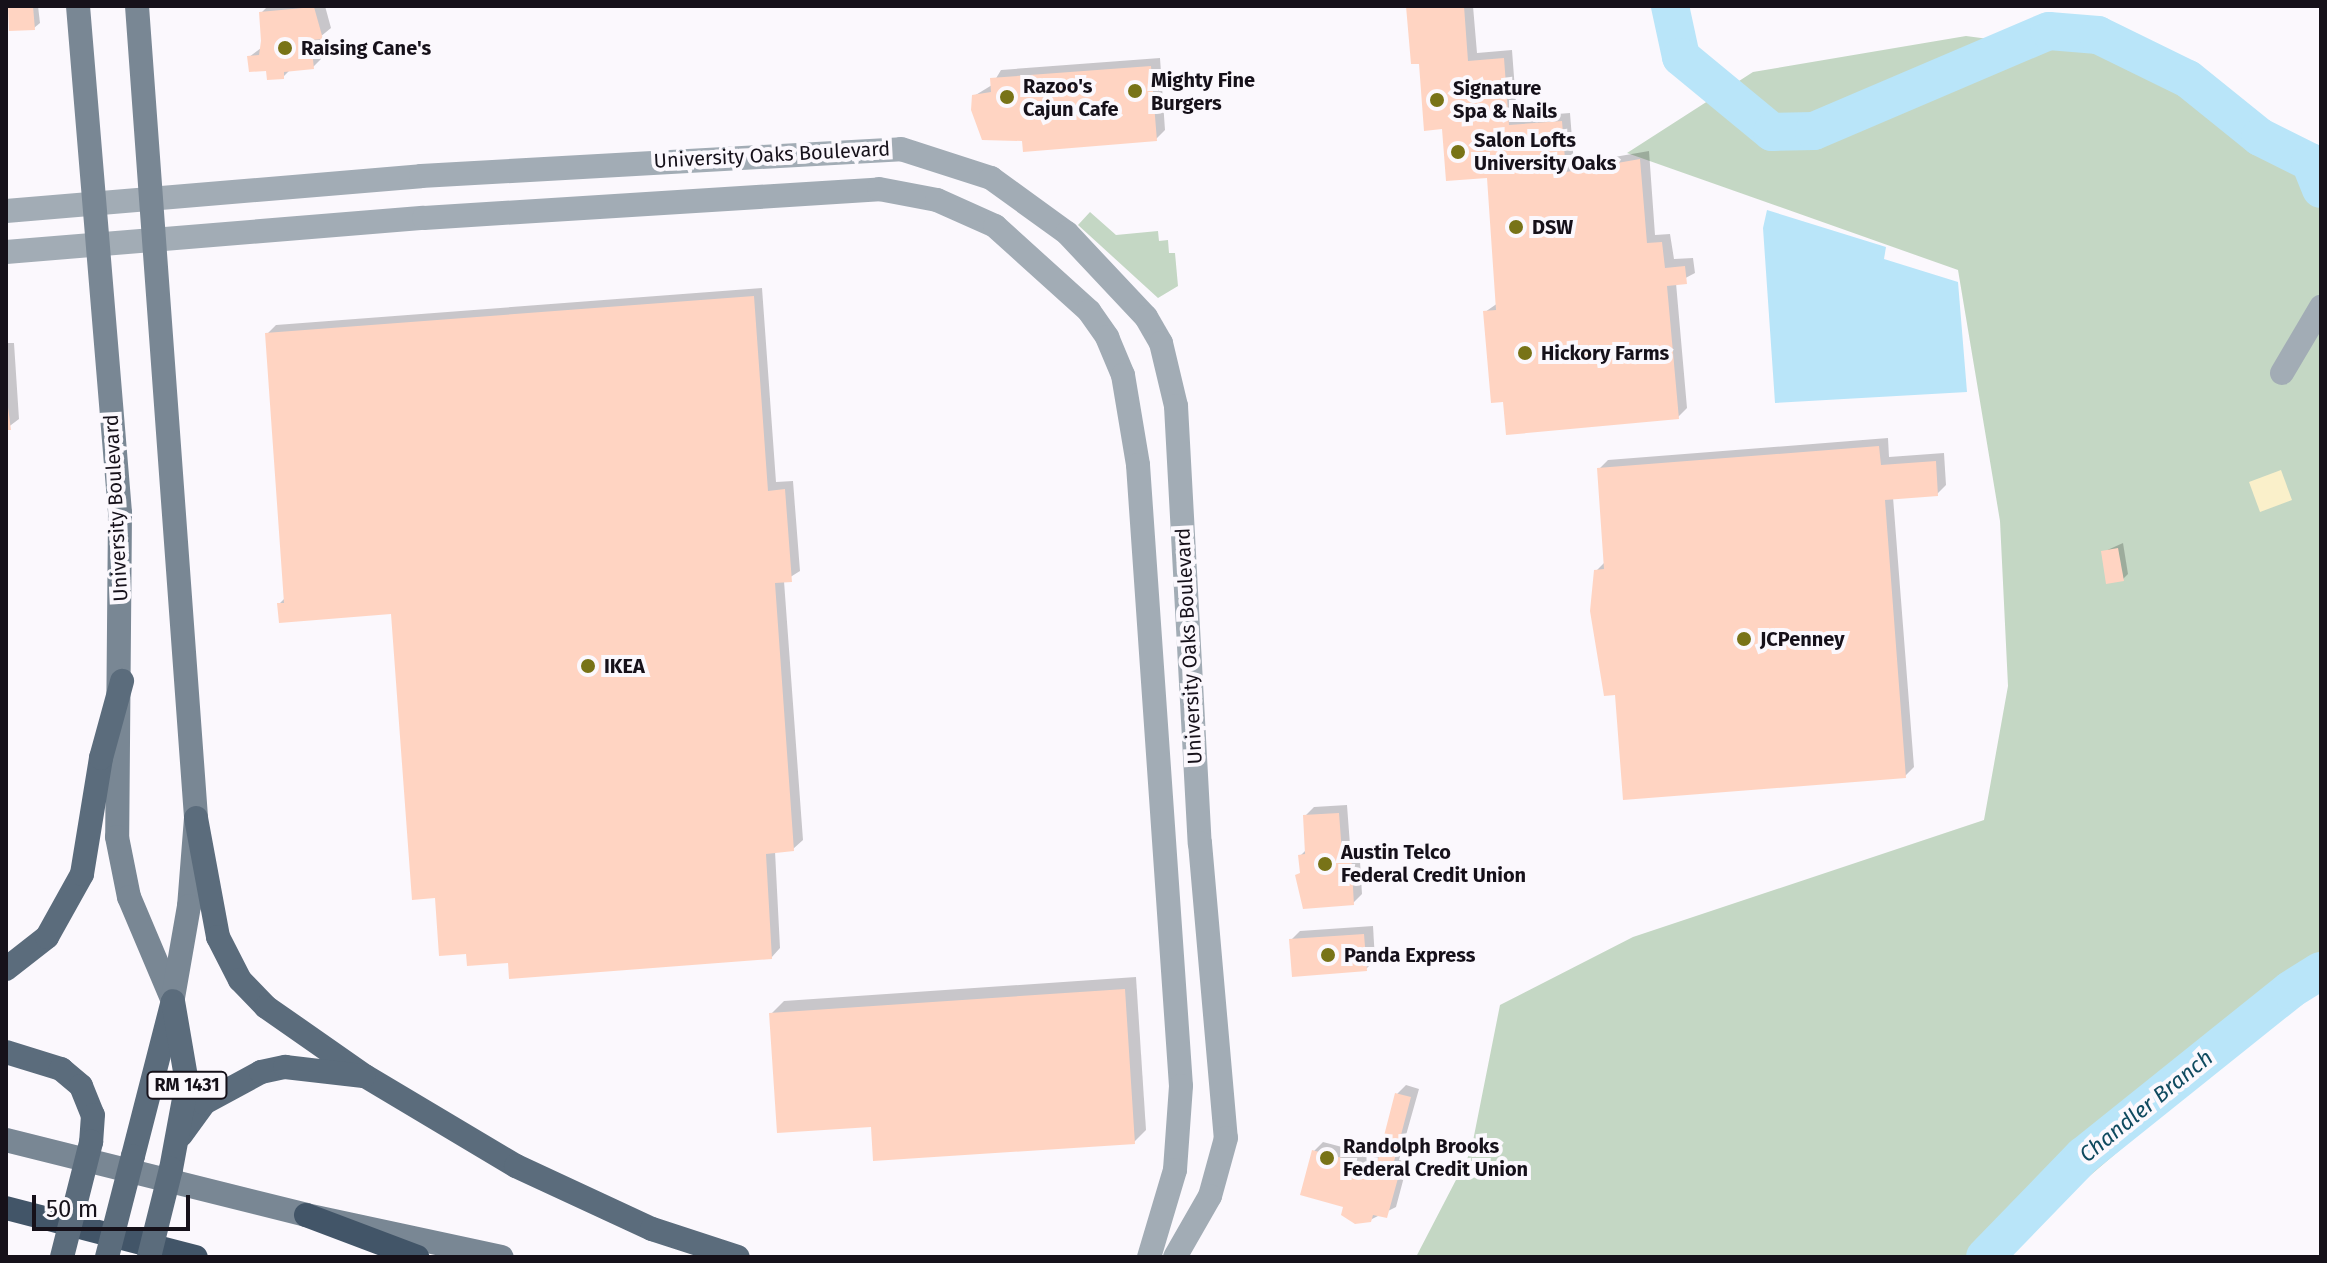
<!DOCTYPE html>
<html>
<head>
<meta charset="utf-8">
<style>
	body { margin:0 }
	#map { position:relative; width:2327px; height:1263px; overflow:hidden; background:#fbf8fd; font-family:"Fira Sans",sans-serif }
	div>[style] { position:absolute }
	.green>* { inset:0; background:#c4d7c4 }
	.sand>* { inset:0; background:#faf0ca }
	.water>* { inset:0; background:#b9e5f9 }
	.shadow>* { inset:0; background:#0003 }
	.river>* { height:38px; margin:-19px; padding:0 19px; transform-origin:19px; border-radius:19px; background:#b9e5f9 }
	.building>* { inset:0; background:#ffd4c2 }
	.street>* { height:24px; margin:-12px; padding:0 12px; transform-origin:12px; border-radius:12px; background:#a2acb5 }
	.secondary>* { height:24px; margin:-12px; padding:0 12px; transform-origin:12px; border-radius:12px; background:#798794 }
	.primary>* { height:24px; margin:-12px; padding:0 12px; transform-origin:12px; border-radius:12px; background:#5b6c7c }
	.highway>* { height:24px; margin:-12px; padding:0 12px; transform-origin:12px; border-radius:12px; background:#425568 }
	.primary-bridge>* { height:24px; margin:-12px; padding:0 12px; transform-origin:12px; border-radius:12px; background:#5b6c7c }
	.dots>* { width:22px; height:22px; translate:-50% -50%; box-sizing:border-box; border:4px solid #fbf8fd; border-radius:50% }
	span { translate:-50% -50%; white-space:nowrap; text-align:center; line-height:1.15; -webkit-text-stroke:8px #fbf8fd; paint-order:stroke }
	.shield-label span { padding:2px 6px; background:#fbf8fd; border:2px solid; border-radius:6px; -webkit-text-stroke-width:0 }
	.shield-label { font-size:18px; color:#16111a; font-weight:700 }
	.poi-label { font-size:20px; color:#16111a; font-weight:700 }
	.left { translate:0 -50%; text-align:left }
	.street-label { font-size:20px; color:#16111a }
	.water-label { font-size:22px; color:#0f4a5f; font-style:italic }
	.frame { position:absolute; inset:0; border:8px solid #16111a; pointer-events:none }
	.scale { position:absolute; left:32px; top:1195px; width:158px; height:36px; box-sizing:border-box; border:4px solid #16111a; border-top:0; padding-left:10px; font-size:24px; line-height:28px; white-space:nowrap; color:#16111a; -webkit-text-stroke:6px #fbf8fd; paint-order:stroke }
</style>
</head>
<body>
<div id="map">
	<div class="green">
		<i style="clip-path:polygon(1966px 36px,2198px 67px,2321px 182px,2321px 978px,1995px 1257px,1416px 1257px,1471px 1151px,1500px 1005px,1633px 937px,1984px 820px,2008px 686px,2000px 521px,1958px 270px,1627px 153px,1753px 72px)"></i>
		<i style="clip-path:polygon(1090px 212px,1116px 235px,1158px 231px,1159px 241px,1168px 240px,1169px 253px,1175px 253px,1178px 286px,1158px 298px,1078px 225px)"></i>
	</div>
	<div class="sand">
		<i style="clip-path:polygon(2281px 470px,2292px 500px,2260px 512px,2249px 482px)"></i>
	</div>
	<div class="water">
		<i style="clip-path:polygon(1767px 210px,1886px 247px,1884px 259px,1958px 282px,1967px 392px,1775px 403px,1763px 228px)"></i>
	</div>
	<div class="shadow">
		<i style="clip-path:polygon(10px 6px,38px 6px,40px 23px,34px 28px)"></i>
		<i style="clip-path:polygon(268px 6px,325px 6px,331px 28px,320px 37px,322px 58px,313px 67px,291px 69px,283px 77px,249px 57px,261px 48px,261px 13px)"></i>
		<i style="clip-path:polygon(1407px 6px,1473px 6px,1477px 53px,1512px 50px,1517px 117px,1570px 113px,1574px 164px,1649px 151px,1655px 235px,1670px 234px,1674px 259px,1693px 258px,1695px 273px,1676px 283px,1687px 408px,1678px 417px,1505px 399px,1485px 312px,1498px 303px,1489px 176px,1444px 127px)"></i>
		<i style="clip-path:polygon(1160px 58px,1165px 130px,1156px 139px,1024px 139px,974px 96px,992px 85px,1001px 70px)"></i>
		<i style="clip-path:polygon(762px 288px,776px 482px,793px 481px,800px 571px,784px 581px,803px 840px,793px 849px,775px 851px,780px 948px,771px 958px,510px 961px,468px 952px,437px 896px,392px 612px,279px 604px,286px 597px,267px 334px,276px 325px)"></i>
		<i style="clip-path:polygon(6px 343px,14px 343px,19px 419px,7px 428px,6px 463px)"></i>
		<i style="clip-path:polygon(1888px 438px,1889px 457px,1944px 453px,1946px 485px,1937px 494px,1893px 497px,1914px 767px,1905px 776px,1617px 693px,1596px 571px,1606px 561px,1599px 469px,1608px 460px)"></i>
		<i style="clip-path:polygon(2123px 543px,2128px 574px,2123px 579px,2103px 552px)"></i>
		<i style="clip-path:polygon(1347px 805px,1350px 845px,1359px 845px,1362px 894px,1353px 903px,1302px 872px,1300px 856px,1307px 849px,1305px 816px,1314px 807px)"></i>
		<i style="clip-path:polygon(1373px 926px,1375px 960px,1366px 969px,1291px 940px,1300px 931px)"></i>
		<i style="clip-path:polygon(1136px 977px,1146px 1130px,1134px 1142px,873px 1125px,771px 1014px,784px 1001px)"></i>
		<i style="clip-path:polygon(1406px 1085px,1419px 1089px,1399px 1160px,1408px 1162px,1396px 1207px,1370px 1220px,1346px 1205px,1314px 1151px,1323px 1142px,1380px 1157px,1397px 1094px)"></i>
	</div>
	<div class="river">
		<i style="left:1670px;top:6px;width:52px;rotate:77.8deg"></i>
		<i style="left:1681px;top:57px;width:118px;rotate:39.5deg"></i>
		<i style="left:1772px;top:132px;width:42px;rotate:-1.4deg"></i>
		<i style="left:1814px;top:131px;width:255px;rotate:-23.1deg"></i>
		<i style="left:2049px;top:31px;width:49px;rotate:4.7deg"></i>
		<i style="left:2098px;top:35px;width:100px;rotate:26.1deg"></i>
		<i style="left:2188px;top:79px;width:92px;rotate:38.9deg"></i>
		<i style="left:2260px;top:137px;width:56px;rotate:26.6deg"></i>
		<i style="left:2310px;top:162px;width:29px;rotate:68deg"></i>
		<i style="left:1985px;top:1257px;width:141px;rotate:-45.9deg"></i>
		<i style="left:2083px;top:1156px;width:265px;rotate:-38.7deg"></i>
		<i style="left:2290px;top:990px;width:36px;rotate:-32deg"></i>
	</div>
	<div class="building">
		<i style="clip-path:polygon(8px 6px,33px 6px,35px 30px,9px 31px)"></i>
		<i style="clip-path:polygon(1406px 6px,1464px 6px,1468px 61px,1504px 58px,1509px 125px,1562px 121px,1566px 172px,1640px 159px,1647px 243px,1662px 242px,1665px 268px,1685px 266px,1687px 284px,1667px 286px,1679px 419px,1506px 435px,1503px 402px,1491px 403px,1483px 311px,1496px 310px,1487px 178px,1446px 181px,1442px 129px,1424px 131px,1419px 64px,1411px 64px)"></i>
		<i style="clip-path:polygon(314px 7px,323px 39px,311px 40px,314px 69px,284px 72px,284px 79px,267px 80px,266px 71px,249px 72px,247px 56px,259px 55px,261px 41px,259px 12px)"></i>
		<i style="clip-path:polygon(1151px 66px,1157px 141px,1023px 152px,1022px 141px,982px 140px,971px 110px,972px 95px,991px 92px,990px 78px)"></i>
		<i style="clip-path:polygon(754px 296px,768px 491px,785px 489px,792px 582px,775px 583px,794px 851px,766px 854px,772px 959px,509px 979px,508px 963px,467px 966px,466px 954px,439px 956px,435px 898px,412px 900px,391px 614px,279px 623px,277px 603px,284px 603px,265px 333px)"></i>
		<i style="clip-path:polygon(6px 392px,11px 430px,6px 430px)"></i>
		<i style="clip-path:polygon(1879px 446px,1881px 465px,1936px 461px,1938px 496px,1885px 500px,1906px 778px,1623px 800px,1615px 695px,1604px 696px,1590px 611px,1594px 570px,1604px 569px,1597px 468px)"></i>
		<i style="clip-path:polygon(2118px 548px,2124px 581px,2106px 584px,2101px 551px)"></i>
		<i style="clip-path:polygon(1339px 813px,1342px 853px,1351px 853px,1354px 905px,1303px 909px,1295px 875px,1300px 873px,1298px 855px,1305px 854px,1303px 815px)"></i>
		<i style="clip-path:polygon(1364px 934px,1367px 971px,1292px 977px,1289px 939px)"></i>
		<i style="clip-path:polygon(1125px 989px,1135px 1144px,873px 1161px,871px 1127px,777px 1133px,769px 1013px)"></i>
		<i style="clip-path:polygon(1395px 1093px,1411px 1097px,1392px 1169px,1400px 1171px,1387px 1218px,1373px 1215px,1371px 1222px,1355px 1224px,1341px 1215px,1343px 1207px,1300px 1195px,1312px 1150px,1376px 1167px)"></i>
	</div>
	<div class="street">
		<i style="left:6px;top:211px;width:416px;rotate:-4.8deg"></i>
		<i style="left:421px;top:176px;width:481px;rotate:-3.2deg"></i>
		<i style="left:901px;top:149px;width:95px;rotate:17.9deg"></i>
		<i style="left:991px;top:178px;width:94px;rotate:35.9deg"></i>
		<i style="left:1067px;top:233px;width:115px;rotate:46.8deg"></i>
		<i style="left:1146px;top:317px;width:30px;rotate:60deg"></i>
		<i style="left:1161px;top:343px;width:65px;rotate:76.6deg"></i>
		<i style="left:1176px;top:406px;width:438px;rotate:86.9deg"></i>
		<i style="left:1200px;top:843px;width:296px;rotate:85deg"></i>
		<i style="left:1226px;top:1138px;width:60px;rotate:105.4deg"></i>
		<i style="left:1210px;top:1196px;width:70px;rotate:119.8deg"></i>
		<i style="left:6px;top:252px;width:419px;rotate:-4.7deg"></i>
		<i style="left:424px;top:218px;width:456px;rotate:-3.6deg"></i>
		<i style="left:879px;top:189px;width:59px;rotate:10.7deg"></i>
		<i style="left:937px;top:200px;width:64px;rotate:24.1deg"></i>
		<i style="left:995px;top:226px;width:127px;rotate:42.1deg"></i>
		<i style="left:1089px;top:311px;width:32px;rotate:55deg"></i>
		<i style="left:1107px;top:337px;width:41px;rotate:67.2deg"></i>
		<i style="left:1123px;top:375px;width:91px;rotate:80.5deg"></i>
		<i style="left:1138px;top:465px;width:622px;rotate:86.04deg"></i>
		<i style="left:1181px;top:1086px;width:84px;rotate:94.1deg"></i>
		<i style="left:1175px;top:1170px;width:91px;rotate:106.6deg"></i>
		<i style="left:2282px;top:373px;width:77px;rotate:-59.4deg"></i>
	</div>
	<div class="secondary">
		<i style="left:78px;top:6px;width:509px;rotate:85.26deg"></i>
		<i style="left:120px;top:513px;width:324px;rotate:90.5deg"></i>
		<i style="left:117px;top:837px;width:61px;rotate:78.7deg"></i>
		<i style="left:129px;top:897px;width:113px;rotate:67.1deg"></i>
		<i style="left:137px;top:6px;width:814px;rotate:85.84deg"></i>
		<i style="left:196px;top:818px;width:88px;rotate:94.5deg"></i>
		<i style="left:189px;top:906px;width:93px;rotate:99.9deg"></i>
		<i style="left:6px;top:1140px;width:309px;rotate:14deg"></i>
		<i style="left:306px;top:1215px;width:200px;rotate:12.1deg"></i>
	</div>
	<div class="primary">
		<i style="left:196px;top:818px;width:121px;rotate:79.5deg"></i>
		<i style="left:218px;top:937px;width:48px;rotate:62.9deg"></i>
		<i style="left:240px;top:980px;width:37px;rotate:46deg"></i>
		<i style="left:266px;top:1007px;width:121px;rotate:34.9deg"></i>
		<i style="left:365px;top:1076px;width:176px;rotate:30.8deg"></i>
		<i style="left:516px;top:1166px;width:150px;rotate:24.9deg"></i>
		<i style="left:652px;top:1229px;width:90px;rotate:18deg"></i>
		<i style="left:6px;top:969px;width:52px;rotate:-38deg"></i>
		<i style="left:47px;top:937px;width:72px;rotate:-60.9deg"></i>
		<i style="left:82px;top:874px;width:118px;rotate:-80.7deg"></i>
		<i style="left:101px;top:758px;width:80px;rotate:-74.7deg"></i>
		<i style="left:6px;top:1052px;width:58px;rotate:17.2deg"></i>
		<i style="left:61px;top:1069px;width:26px;rotate:40deg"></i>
		<i style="left:81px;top:1086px;width:31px;rotate:68deg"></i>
		<i style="left:93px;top:1115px;width:27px;rotate:94deg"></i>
		<i style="left:181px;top:1135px;width:39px;rotate:-54deg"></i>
		<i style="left:204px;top:1103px;width:65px;rotate:-28.5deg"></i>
		<i style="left:261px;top:1072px;width:25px;rotate:-12deg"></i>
		<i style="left:285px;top:1067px;width:79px;rotate:6.6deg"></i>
		<i style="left:133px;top:1156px;width:157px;rotate:-75.6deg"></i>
		<i style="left:171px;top:1169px;width:87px;rotate:-79.5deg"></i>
		<i style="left:187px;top:1083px;width:83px;rotate:-99.7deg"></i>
	</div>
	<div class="highway">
		<i style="left:6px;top:1208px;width:196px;rotate:14.5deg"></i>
		<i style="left:306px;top:1215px;width:119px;rotate:20.7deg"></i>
	</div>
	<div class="primary-bridge">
		<i style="left:62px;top:1257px;width:119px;rotate:-75.8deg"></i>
		<i style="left:107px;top:1257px;width:104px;rotate:-75.6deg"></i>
		<i style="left:149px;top:1257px;width:91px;rotate:-76deg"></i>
	</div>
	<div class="dots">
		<i style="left:285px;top:48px;background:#787317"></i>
		<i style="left:1135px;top:91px;background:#787317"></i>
		<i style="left:1007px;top:97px;background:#787317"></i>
		<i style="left:1437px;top:100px;background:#787317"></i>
		<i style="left:1458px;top:152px;background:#787317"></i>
		<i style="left:1516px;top:227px;background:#787317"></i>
		<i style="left:1525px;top:353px;background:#787317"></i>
		<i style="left:1744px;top:639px;background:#787317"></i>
		<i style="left:588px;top:666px;background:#787317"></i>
		<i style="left:1325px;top:864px;background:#787317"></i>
		<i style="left:1328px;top:955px;background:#787317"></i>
		<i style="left:1327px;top:1158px;background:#787317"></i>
	</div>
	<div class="shield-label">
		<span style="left:187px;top:1085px">RM 1431</span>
	</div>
	<div class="poi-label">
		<span class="left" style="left:301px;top:48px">Raising Cane's</span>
		<span class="left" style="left:1151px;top:92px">Mighty Fine<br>Burgers</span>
		<span class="left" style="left:1023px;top:98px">Razoo's<br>Cajun Cafe</span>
		<span class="left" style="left:1453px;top:100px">Signature<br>Spa &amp; Nails</span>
		<span class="left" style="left:1474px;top:152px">Salon Lofts<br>University Oaks</span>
		<span class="left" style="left:1532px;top:227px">DSW</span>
		<span class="left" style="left:1541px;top:353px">Hickory Farms</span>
		<span class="left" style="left:1760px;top:639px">JCPenney</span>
		<span class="left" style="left:604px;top:666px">IKEA</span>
		<span class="left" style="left:1341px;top:864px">Austin Telco<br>Federal Credit Union</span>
		<span class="left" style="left:1344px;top:955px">Panda Express</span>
		<span class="left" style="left:1343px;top:1158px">Randolph Brooks<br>Federal Credit Union</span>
	</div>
	<div class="street-label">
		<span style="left:772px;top:155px;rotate:-3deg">University Oaks Boulevard</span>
		<span style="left:116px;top:508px;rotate:-93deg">University Boulevard</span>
		<span style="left:1189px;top:646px;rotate:-93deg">University Oaks Boulevard</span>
	</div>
	<div class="water-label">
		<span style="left:2146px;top:1106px;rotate:-39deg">Chandler Branch</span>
	</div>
	<div class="frame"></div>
	<div class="scale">50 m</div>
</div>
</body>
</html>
